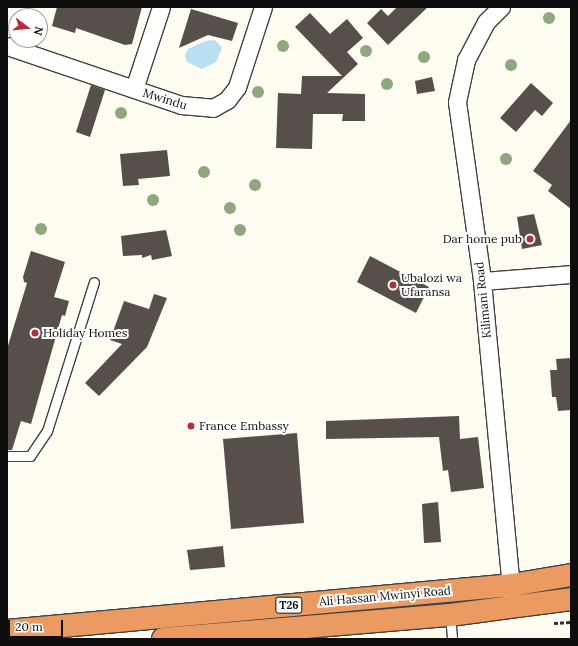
<!DOCTYPE html>
<html>
<head>
<meta charset="utf-8">
<style>
	body { margin:0 }
	#map { position:relative; width:578px; height:646px; overflow:hidden; background:#fefbf1; font-family:Lora,serif }
	div>[style] { position:absolute }
	.water>* { inset:0; background:#b8dff2 }
	.building>* { inset:0; background:#564f4b }
	.path>* { height:2.5px; margin-top:-1.25px; transform-origin:0; background:repeating-linear-gradient(90deg,#303030 0 4px,transparent 0 6px) }
	.roads { filter:drop-shadow(1px 0 #414141) drop-shadow(-1px 0 #414141) drop-shadow(0 1px #414141) drop-shadow(0 -1px #414141) }
	.lane>* { height:9px; margin:-4.5px; padding:0 4.5px; transform-origin:4.5px; border-radius:4.5px; background:#fff }
	.street>* { height:17px; margin:-8.5px; padding:0 8.5px; transform-origin:8.5px; border-radius:8.5px; background:#fff }
	.highway>* { height:22px; margin:-11px; padding:0 11px; transform-origin:11px; border-radius:11px; background:#eb9b61 }
	.trees>* { width:12px; height:12px; margin:-6px; border-radius:50%; background:#8ea77f }
	.dots>* { width:11px; height:11px; translate:-50% -50%; box-sizing:border-box; border:2px solid #fff; border-radius:50% }
	span { translate:-50% -50%; white-space:nowrap; text-align:center; line-height:1.15; -webkit-text-stroke:4px #fff; paint-order:stroke }
	.shield-label span { padding:1px 3px; background:#fff; border:1px solid; border-radius:3px; -webkit-text-stroke-width:0 }
	.shield-label { font-size:11px; color:#0e0e0e; font-weight:700 }
	.street-label { font-size:12px; color:#0e0e0e }
	.poi-label { font-size:12px; color:#0e0e0e }
	.right { translate:-100% -50%; text-align:right }
	.left { translate:0 -50%; text-align:left }
	.frame { position:absolute; inset:0; border:8px solid #0e0e0e; pointer-events:none }
	.north { position:absolute; left:8px; top:8px; width:40px; height:40px; box-sizing:border-box; background:#fff; border:1px solid #9f9f9f; border-radius:50%; rotate:106deg; font-size:11px; font-weight:700; line-height:16px; text-align:center; color:#0e0e0e }
	.north::after { content:''; display:block; margin:auto; width:14px; height:18px; background:#b62e3a; clip-path:polygon(50% 0,100% 100%,50% 72%,0 100%) }
	.scale { position:absolute; left:8px; top:620px; width:55px; height:18px; box-sizing:border-box; border:2px solid #0e0e0e; border-top:0; padding-left:5px; font-size:12px; line-height:14px; white-space:nowrap; color:#0e0e0e; -webkit-text-stroke:3px #fff; paint-order:stroke }
</style>
</head>
<body>
<div id="map">
	<div class="water">
		<i style="clip-path:polygon(215px 40px,222px 48px,216px 62px,202px 69px,187px 62px,185px 55px,188px 49px,205px 41px)"></i>
	</div>
	<div class="building">
		<i style="clip-path:polygon(57px 7px,142px 7px,132px 44px,125px 45px,76px 28px,75px 33px,52px 26px)"></i>
		<i style="clip-path:polygon(397px 7px,428px 7px,388px 45px,367px 23px,381px 9px,388px 16px)"></i>
		<i style="clip-path:polygon(191px 9px,238px 23px,232px 41px,208px 35px,179px 48px)"></i>
		<i style="clip-path:polygon(310px 13px,330px 34px,347px 19px,363px 38px,347px 52px,358px 64px,327px 93px,365px 94px,365px 121px,342px 121px,343px 114px,313px 114px,312px 149px,276px 148px,278px 93px,301px 94px,302px 76px,342px 76px,295px 27px)"></i>
		<i style="clip-path:polygon(432px 77px,435px 91px,417px 94px,415px 81px)"></i>
		<i style="clip-path:polygon(531px 83px,553px 103px,542px 116px,535px 110px,516px 132px,500px 118px)"></i>
		<i style="clip-path:polygon(91px 85px,105px 90px,90px 137px,76px 132px)"></i>
		<i style="clip-path:polygon(571px 120px,571px 209px,548px 191px,552px 185px,533px 171px)"></i>
		<i style="clip-path:polygon(167px 150px,170px 176px,138px 179px,139px 185px,123px 186px,120px 154px)"></i>
		<i style="clip-path:polygon(534px 214px,542px 245px,522px 249px,517px 217px)"></i>
		<i style="clip-path:polygon(166px 230px,172px 256px,152px 260px,151px 255px,142px 258px,142px 255px,123px 256px,121px 236px)"></i>
		<i style="clip-path:polygon(31px 251px,65px 262px,54px 297px,69px 301px,65px 316px,62px 315px,31px 424px,21px 421px,12px 450px,7px 450px,7px 349px,27px 283px,24px 282px,23px 277px)"></i>
		<i style="clip-path:polygon(370px 256px,429px 287px,416px 313px,357px 282px)"></i>
		<i style="clip-path:polygon(154px 294px,167px 298px,147px 347px,99px 396px,85px 383px,122px 344px,110px 340px,124px 301px,149px 309px)"></i>
		<i style="clip-path:polygon(571px 358px,571px 410px,558px 411px,556px 397px,552px 397px,550px 370px,557px 370px,556px 359px)"></i>
		<i style="clip-path:polygon(459px 416px,460px 439px,478px 437px,484px 488px,451px 492px,448px 470px,443px 471px,439px 437px,326px 439px,326px 421px)"></i>
		<i style="clip-path:polygon(297px 433px,304px 523px,231px 529px,223px 439px)"></i>
		<i style="clip-path:polygon(438px 502px,441px 542px,424px 543px,422px 504px)"></i>
		<i style="clip-path:polygon(223px 546px,225px 567px,190px 570px,187px 550px)"></i>
	</div>
	<div class="path">
		<i style="left:554px;top:623px;width:17px;rotate:-3deg"></i>
	</div>
	<div class="roads">
		<div class="lane">
			<i style="left:7px;top:456px;width:23px"></i>
			<i style="left:30px;top:456px;width:30px;rotate:-56deg"></i>
			<i style="left:47px;top:431px;width:156px;rotate:-72.5deg"></i>
			<i style="left:450px;top:615px;width:24px;rotate:85deg"></i>
		</div>
		<div class="street">
			<i style="left:501px;top:7px;width:21px;rotate:135deg"></i>
			<i style="left:486px;top:22px;width:43px;rotate:117.8deg"></i>
			<i style="left:466px;top:60px;width:43px;rotate:102.1deg"></i>
			<i style="left:457px;top:102px;width:181px;rotate:82deg"></i>
			<i style="left:482px;top:281px;width:316px;rotate:84.6deg"></i>
			<i style="left:7px;top:46px;width:184px;rotate:18.7deg"></i>
			<i style="left:181px;top:105px;width:32px;rotate:5deg"></i>
			<i style="left:213px;top:108px;width:16px;rotate:-30deg"></i>
			<i style="left:227px;top:100px;width:16px;rotate:-52deg"></i>
			<i style="left:237px;top:87px;width:84px;rotate:-72deg"></i>
			<i style="left:134px;top:89px;width:86px;rotate:-71.8deg"></i>
			<i style="left:482px;top:281px;width:89px;rotate:-4.5deg"></i>
		</div>
		<div class="highway">
			<i style="left:7px;top:631px;width:507px;rotate:-5.2deg"></i>
			<i style="left:512px;top:585px;width:60px;rotate:-9.6deg"></i>
			<i style="left:163px;top:639px;width:288px;rotate:-4.8deg"></i>
			<i style="left:450px;top:615px;width:122px;rotate:-7.5deg"></i>
		</div>
	</div>
	<div class="trees">
		<i style="left:549px;top:18px"></i>
		<i style="left:283px;top:46px"></i>
		<i style="left:366px;top:51px"></i>
		<i style="left:424px;top:57px"></i>
		<i style="left:511px;top:65px"></i>
		<i style="left:387px;top:84px"></i>
		<i style="left:258px;top:92px"></i>
		<i style="left:121px;top:113px"></i>
		<i style="left:506px;top:159px"></i>
		<i style="left:204px;top:172px"></i>
		<i style="left:255px;top:185px"></i>
		<i style="left:153px;top:200px"></i>
		<i style="left:230px;top:208px"></i>
		<i style="left:41px;top:229px"></i>
		<i style="left:240px;top:230px"></i>
	</div>
	<div class="dots">
		<i style="left:530px;top:239px;background:#b62e3a"></i>
		<i style="left:393px;top:285px;background:#b62e3a"></i>
		<i style="left:35px;top:333px;background:#b62e3a"></i>
		<i style="left:191px;top:426px;background:#b62e3a"></i>
	</div>
	<div class="shield-label">
		<span style="left:289px;top:605px">T26</span>
	</div>
	<div class="street-label">
		<span style="left:165px;top:99px;rotate:17deg">Mwindu</span>
		<span style="left:483px;top:300px;rotate:-96deg">Kilimani Road</span>
		<span style="left:385px;top:596px;rotate:-5deg">Ali Hassan Mwinyi Road</span>
	</div>
	<div class="poi-label">
		<span class="right" style="left:522px;top:239px">Dar home pub</span>
		<span class="left" style="left:401px;top:285px">Ubalozi wa<br>Ufaransa</span>
		<span class="left" style="left:43px;top:333px">Holiday Homes</span>
		<span class="left" style="left:199px;top:426px">France Embassy</span>
	</div>
	<div class="frame"></div>
	<div class="north">N</div>
	<div class="scale">20 m</div>
</div>
</body>
</html>
